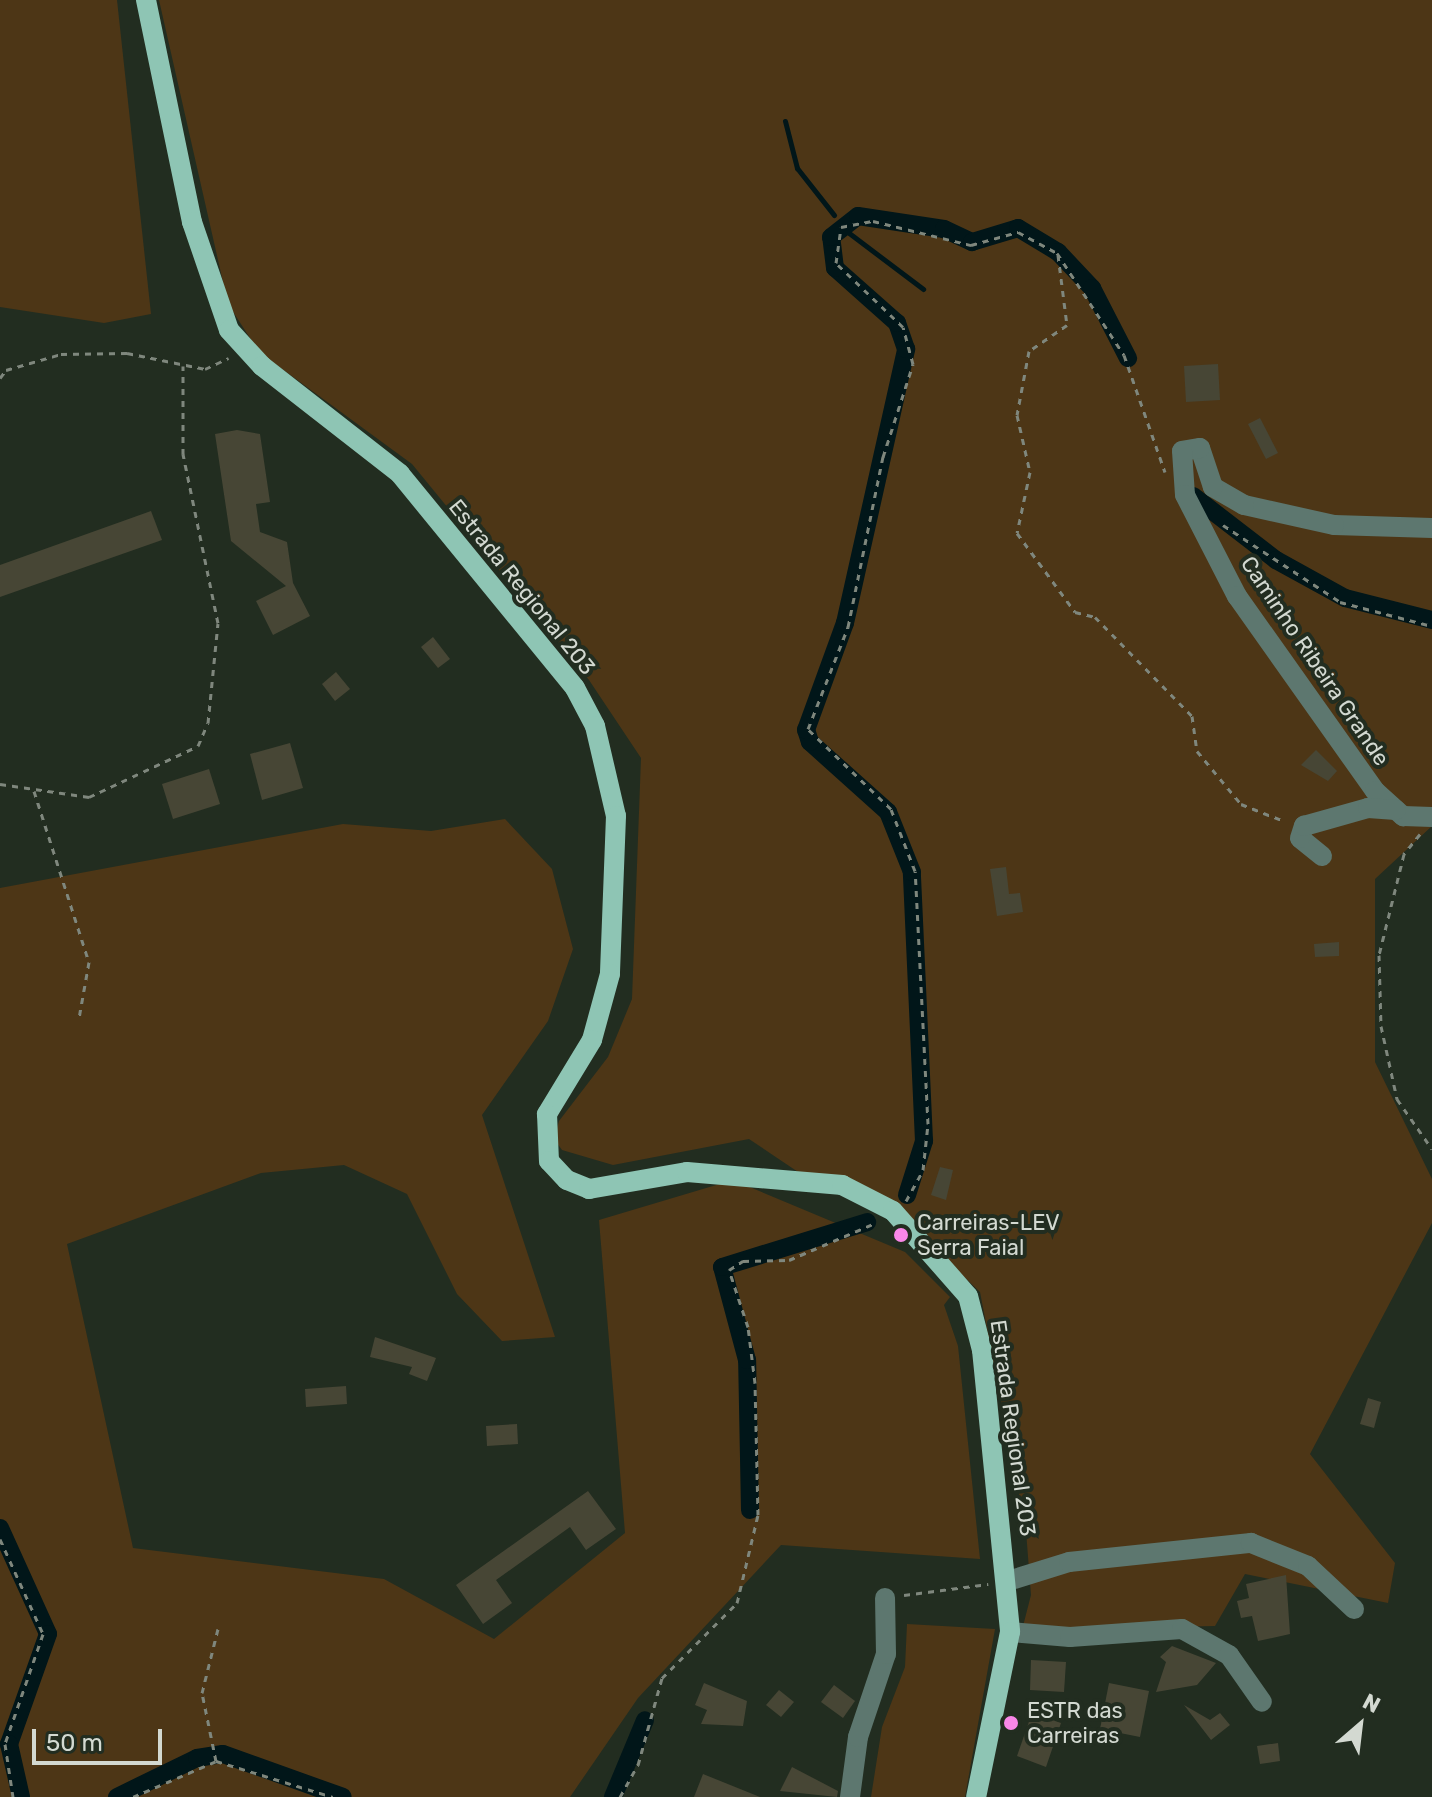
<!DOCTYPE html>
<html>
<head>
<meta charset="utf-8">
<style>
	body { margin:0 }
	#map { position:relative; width:1432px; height:1797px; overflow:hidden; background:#222d20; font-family:Rubik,sans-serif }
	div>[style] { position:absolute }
	.green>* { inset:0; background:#4d3616 }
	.stream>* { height:5px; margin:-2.5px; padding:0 2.5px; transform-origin:2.5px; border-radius:2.5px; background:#011619 }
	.canal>* { height:18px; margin:-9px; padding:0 9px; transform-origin:9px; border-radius:9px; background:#011619 }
	.building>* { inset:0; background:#474635 }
	.path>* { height:3px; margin-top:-1.5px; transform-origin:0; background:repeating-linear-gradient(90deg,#7f877d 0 6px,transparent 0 12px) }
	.minor>* { height:20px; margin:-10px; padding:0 10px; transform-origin:10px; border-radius:10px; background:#5d776f }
	.major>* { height:20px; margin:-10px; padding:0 10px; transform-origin:10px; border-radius:10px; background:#8ec5b4 }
	.dots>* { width:22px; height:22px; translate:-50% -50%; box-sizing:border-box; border:4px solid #222d20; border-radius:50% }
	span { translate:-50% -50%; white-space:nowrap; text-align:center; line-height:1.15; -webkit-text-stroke:8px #222d20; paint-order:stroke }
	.street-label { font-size:22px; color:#d3d9d1 }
	.poi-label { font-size:22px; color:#d3d9d1 }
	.left { translate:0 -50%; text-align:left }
	.north { position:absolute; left:1320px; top:1685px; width:80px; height:80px; -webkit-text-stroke:6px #222d20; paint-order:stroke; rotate:28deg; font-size:22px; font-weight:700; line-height:32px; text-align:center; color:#d3d9d1 }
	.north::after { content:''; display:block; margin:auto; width:28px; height:36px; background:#d3d9d1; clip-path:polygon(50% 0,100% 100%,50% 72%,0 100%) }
	.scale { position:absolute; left:32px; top:1729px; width:130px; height:36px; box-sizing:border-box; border:4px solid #d3d9d1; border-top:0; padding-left:10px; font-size:24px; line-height:28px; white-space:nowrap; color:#d3d9d1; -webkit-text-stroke:6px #222d20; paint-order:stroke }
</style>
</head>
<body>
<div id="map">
	<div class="green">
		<i style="clip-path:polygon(0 0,117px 0,151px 314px,104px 323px,0 307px)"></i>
		<i style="clip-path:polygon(159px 0,1432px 0,1432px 826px,1375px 879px,1375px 1062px,1432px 1179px,1432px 1223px,1310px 1454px,1395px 1563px,1388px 1603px,1245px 1574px,1215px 1626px,1022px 1630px,1031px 1595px,1026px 1531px,980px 1292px,892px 1208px,807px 1178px,749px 1139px,613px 1165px,562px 1150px,554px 1139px,559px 1121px,608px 1057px,632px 999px,641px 758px,589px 680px,412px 464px,259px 352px,228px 304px)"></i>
		<i style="clip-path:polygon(505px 819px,552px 869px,573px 949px,548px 1021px,482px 1115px,555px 1337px,502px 1341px,457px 1294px,407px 1194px,344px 1165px,261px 1173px,67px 1244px,133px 1548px,384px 1579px,494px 1639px,625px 1533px,599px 1220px,733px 1180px,905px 1252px,950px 1297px,944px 1305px,958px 1346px,980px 1559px,781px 1545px,638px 1698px,570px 1797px,0 1797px,0 888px,343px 824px,431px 831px)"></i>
		<i style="clip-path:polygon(907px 1624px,995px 1629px,965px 1797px,871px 1797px,882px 1727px,905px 1667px)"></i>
	</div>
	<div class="stream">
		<i style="left:785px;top:121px;width:49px;rotate:75.7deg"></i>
		<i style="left:797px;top:168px;width:60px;rotate:51.8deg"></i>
		<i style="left:849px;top:233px;width:93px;rotate:37.1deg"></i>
	</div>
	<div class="canal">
		<i style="left:1193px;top:496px;width:105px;rotate:37.6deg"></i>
		<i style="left:1276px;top:560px;width:79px;rotate:28.8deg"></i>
		<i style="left:1345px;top:598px;width:90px;rotate:14.2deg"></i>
		<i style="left:907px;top:1195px;width:57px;rotate:-72.5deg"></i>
		<i style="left:924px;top:1141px;width:269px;rotate:-92.6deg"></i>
		<i style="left:912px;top:872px;width:65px;rotate:-111.8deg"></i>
		<i style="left:888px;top:812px;width:105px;rotate:-138.1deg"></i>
		<i style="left:810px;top:742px;width:13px;rotate:-108deg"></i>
		<i style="left:806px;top:730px;width:114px;rotate:-70deg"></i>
		<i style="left:845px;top:623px;width:281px;rotate:-77.4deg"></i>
		<i style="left:906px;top:349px;width:28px;rotate:-109deg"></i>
		<i style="left:897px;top:323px;width:83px;rotate:-138.4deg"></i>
		<i style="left:835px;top:268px;width:31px;rotate:-97deg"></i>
		<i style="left:831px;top:237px;width:34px;rotate:-38deg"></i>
		<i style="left:858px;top:216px;width:87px;rotate:8.6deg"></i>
		<i style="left:944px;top:229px;width:31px;rotate:25deg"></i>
		<i style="left:972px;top:242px;width:48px;rotate:-16.9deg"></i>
		<i style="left:1018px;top:228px;width:47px;rotate:31deg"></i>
		<i style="left:1058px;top:252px;width:50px;rotate:46.6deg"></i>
		<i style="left:1092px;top:288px;width:79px;rotate:62.8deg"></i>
		<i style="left:750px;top:1510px;width:150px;rotate:-91.1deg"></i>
		<i style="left:747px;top:1360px;width:96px;rotate:-105deg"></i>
		<i style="left:722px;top:1267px;width:152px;rotate:-17.2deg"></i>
		<i style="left:0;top:1528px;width:116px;rotate:65.6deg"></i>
		<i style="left:48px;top:1634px;width:117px;rotate:109.5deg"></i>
		<i style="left:9px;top:1744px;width:54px;rotate:77.2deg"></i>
		<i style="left:117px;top:1797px;width:89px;rotate:-26deg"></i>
		<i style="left:197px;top:1758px;width:26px;rotate:-9deg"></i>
		<i style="left:223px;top:1754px;width:127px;rotate:19.7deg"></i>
		<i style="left:613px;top:1797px;width:83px;rotate:-67.4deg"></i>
	</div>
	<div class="building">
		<i style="clip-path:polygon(1218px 364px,1220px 400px,1186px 402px,1184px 366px)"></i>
		<i style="clip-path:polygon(1260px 418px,1278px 453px,1266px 459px,1248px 424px)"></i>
		<i style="clip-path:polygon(237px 430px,260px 434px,270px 502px,256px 504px,260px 532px,287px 542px,293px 583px,310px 616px,273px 635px,256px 601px,286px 586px,231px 541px,215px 434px)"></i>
		<i style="clip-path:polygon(151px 511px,162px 540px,0 597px,0 565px)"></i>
		<i style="clip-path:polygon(433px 637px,450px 659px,438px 668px,421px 647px)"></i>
		<i style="clip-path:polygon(336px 672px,350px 689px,335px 701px,322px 684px)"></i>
		<i style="clip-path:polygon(290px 743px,303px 788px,262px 800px,250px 754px)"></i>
		<i style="clip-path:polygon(1316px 750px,1337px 771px,1328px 781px,1301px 765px)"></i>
		<i style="clip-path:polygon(209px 769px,220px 804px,173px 819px,162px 784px)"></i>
		<i style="clip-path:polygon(1006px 867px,1009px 894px,1020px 893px,1023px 912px,997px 916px,990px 869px)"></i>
		<i style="clip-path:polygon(1339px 942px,1339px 956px,1315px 957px,1314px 944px)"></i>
		<i style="clip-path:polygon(940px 1167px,953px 1170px,946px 1200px,931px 1195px)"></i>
		<i style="clip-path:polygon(375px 1337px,436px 1358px,427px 1381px,409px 1374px,412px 1367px,370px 1357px)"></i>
		<i style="clip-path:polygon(346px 1386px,347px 1404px,306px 1407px,305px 1389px)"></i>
		<i style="clip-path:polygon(1368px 1398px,1381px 1402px,1374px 1428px,1360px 1424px)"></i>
		<i style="clip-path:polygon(517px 1424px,518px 1444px,487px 1446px,486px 1426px)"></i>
		<i style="clip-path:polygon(588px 1491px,616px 1529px,586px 1550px,570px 1527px,496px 1580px,512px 1603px,483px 1624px,456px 1585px)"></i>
		<i style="clip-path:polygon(1286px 1575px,1290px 1634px,1258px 1641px,1252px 1616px,1241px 1618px,1237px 1601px,1249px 1598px,1246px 1584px)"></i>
		<i style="clip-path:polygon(1172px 1646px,1216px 1663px,1197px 1685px,1156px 1692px,1166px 1662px,1160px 1657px)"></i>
		<i style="clip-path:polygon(1031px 1660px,1066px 1662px,1064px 1692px,1030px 1690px)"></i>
		<i style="clip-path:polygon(704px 1683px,747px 1701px,743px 1726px,701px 1724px,707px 1710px,695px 1705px)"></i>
		<i style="clip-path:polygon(1109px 1683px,1149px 1691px,1140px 1737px,1100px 1729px)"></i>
		<i style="clip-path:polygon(834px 1685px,855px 1701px,843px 1718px,821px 1702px)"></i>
		<i style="clip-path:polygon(779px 1690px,794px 1702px,781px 1717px,766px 1705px)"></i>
		<i style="clip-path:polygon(1184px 1705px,1210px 1720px,1220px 1713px,1230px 1725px,1211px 1740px)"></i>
		<i style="clip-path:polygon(1032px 1713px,1061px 1723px,1046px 1767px,1017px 1756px)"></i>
		<i style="clip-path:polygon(1278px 1743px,1280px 1761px,1260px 1764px,1257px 1746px)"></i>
		<i style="clip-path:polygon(792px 1767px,838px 1791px,837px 1797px,780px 1791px)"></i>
		<i style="clip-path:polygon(703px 1774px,760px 1797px,694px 1797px)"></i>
	</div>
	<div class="path">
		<i style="left:1058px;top:255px;width:71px;rotate:82.7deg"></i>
		<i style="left:1067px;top:325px;width:46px;rotate:145.6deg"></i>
		<i style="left:1029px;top:351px;width:65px;rotate:100.6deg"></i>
		<i style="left:1017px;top:415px;width:58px;rotate:77.2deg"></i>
		<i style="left:1030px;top:472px;width:62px;rotate:102deg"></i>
		<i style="left:1017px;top:533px;width:98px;rotate:53.7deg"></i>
		<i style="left:1075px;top:612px;width:21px;rotate:14deg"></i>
		<i style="left:1095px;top:617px;width:139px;rotate:45.6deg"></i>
		<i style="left:1192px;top:716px;width:35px;rotate:82deg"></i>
		<i style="left:1197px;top:751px;width:69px;rotate:50.3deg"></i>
		<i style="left:1241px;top:804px;width:46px;rotate:21.6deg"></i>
		<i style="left:0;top:378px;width:10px;rotate:-53deg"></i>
		<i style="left:6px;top:370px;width:57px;rotate:-16.2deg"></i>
		<i style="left:61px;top:354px;width:66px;rotate:-0.9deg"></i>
		<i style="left:127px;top:353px;width:80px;rotate:11.6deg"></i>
		<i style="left:205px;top:369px;width:26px;rotate:-25deg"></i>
		<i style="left:1223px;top:525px;width:140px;rotate:33.3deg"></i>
		<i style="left:1340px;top:602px;width:95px;rotate:14.6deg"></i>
		<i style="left:0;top:784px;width:90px;rotate:8.3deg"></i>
		<i style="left:89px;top:797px;width:120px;rotate:-25.1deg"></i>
		<i style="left:198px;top:746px;width:25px;rotate:-67deg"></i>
		<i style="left:208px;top:723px;width:100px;rotate:-84.3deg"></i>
		<i style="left:218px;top:623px;width:173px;rotate:-101.7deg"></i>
		<i style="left:183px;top:454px;width:88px;rotate:-90deg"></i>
		<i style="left:34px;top:791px;width:180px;rotate:72.2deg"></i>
		<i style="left:89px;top:962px;width:57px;rotate:100.1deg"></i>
		<i style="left:1420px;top:834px;width:26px;rotate:129deg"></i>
		<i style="left:1404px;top:854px;width:104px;rotate:103.9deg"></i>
		<i style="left:1379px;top:955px;width:71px;rotate:88.4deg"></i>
		<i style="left:1381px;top:1026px;width:75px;rotate:77.6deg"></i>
		<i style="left:1397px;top:1099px;width:61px;rotate:55deg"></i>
		<i style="left:906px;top:1201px;width:35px;rotate:-61deg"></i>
		<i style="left:923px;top:1170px;width:46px;rotate:-83.8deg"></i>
		<i style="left:928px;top:1124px;width:253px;rotate:-92.9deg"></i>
		<i style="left:915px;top:871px;width:66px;rotate:-111.2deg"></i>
		<i style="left:891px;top:809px;width:115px;rotate:-136.1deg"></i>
		<i style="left:808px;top:729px;width:110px;rotate:-68.6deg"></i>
		<i style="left:848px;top:627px;width:174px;rotate:-78.4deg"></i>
		<i style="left:883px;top:457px;width:98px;rotate:-72.1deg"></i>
		<i style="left:913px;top:364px;width:38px;rotate:-105deg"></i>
		<i style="left:903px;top:327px;width:93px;rotate:-136.3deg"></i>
		<i style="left:836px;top:263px;width:36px;rotate:-82deg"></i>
		<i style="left:841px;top:227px;width:33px;rotate:-11deg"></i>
		<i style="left:873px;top:221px;width:101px;rotate:13.8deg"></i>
		<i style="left:971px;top:245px;width:49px;rotate:-15.5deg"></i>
		<i style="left:1018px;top:232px;width:44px;rotate:28.3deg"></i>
		<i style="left:1057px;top:253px;width:122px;rotate:56.7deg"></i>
		<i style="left:1124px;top:355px;width:124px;rotate:70.7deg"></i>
		<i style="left:0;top:1539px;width:104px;rotate:65.6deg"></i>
		<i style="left:43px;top:1634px;width:116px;rotate:109.1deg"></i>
		<i style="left:5px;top:1744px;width:54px;rotate:81.4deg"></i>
		<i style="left:904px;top:1595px;width:85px;rotate:-7.5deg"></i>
		<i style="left:216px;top:1761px;width:69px;rotate:-101.6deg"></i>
		<i style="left:202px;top:1693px;width:66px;rotate:-76deg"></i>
		<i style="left:133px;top:1797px;width:90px;rotate:-23.4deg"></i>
		<i style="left:216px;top:1761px;width:122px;rotate:17.1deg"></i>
		<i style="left:620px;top:1797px;width:37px;rotate:-61deg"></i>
		<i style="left:638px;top:1765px;width:90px;rotate:-74.6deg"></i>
		<i style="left:662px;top:1678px;width:106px;rotate:-45deg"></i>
		<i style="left:737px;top:1603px;width:90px;rotate:-76.6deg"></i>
		<i style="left:758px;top:1515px;width:132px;rotate:-91.3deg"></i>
		<i style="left:755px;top:1383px;width:56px;rotate:-97.1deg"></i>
		<i style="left:748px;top:1327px;width:60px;rotate:-108.4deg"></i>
		<i style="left:729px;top:1270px;width:17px;rotate:-33deg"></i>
		<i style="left:743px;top:1261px;width:46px;rotate:-1.2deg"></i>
		<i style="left:789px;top:1260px;width:91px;rotate:-23.2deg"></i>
	</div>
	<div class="minor">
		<i style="left:1432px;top:528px;width:98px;rotate:-178.2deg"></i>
		<i style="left:1334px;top:525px;width:92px;rotate:-167.5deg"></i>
		<i style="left:1244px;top:505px;width:36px;rotate:-150deg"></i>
		<i style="left:1213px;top:487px;width:41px;rotate:-108.4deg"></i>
		<i style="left:1200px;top:448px;width:18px;rotate:171deg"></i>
		<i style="left:1182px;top:451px;width:44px;rotate:86.1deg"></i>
		<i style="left:1185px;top:495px;width:114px;rotate:62.8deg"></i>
		<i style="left:1237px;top:596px;width:239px;rotate:54.7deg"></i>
		<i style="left:1375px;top:791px;width:38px;rotate:42deg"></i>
		<i style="left:1403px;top:816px;width:29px;rotate:2deg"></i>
		<i style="left:1322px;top:856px;width:28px;rotate:-141deg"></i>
		<i style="left:1300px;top:838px;width:13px;rotate:-72deg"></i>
		<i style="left:1304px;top:826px;width:66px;rotate:-15.7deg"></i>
		<i style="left:1368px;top:808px;width:28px;rotate:4deg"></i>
		<i style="left:1008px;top:1581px;width:64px;rotate:-17.3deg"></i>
		<i style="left:1069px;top:1562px;width:183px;rotate:-6deg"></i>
		<i style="left:1251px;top:1543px;width:61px;rotate:22deg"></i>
		<i style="left:1308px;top:1566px;width:63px;rotate:43.1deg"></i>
		<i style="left:1010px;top:1632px;width:60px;rotate:4.8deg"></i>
		<i style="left:1070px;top:1637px;width:112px;rotate:-4.1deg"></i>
		<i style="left:1182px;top:1629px;width:54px;rotate:29deg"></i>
		<i style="left:1229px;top:1655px;width:57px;rotate:54.9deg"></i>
		<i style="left:850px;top:1797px;width:61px;rotate:-82.4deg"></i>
		<i style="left:858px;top:1737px;width:88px;rotate:-71.4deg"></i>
		<i style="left:886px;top:1654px;width:56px;rotate:-91deg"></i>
	</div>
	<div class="major">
		<i style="left:146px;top:0;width:227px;rotate:78.3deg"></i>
		<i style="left:192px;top:222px;width:114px;rotate:71.1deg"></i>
		<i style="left:229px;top:330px;width:49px;rotate:47.5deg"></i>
		<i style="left:262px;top:366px;width:175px;rotate:38deg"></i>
		<i style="left:400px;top:474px;width:276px;rotate:50.7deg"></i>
		<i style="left:575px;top:688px;width:43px;rotate:62.2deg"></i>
		<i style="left:595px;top:726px;width:92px;rotate:76.9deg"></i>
		<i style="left:616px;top:816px;width:158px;rotate:92.2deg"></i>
		<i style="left:610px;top:974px;width:68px;rotate:105.3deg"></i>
		<i style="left:592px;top:1040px;width:87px;rotate:121.3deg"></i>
		<i style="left:547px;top:1114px;width:47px;rotate:87.6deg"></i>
		<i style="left:549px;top:1161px;width:26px;rotate:47deg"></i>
		<i style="left:567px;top:1180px;width:24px;rotate:22deg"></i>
		<i style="left:589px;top:1189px;width:99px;rotate:-9.8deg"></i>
		<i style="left:687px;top:1172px;width:156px;rotate:4.8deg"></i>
		<i style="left:842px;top:1185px;width:57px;rotate:27deg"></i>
		<i style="left:893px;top:1211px;width:113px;rotate:48.6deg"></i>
		<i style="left:968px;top:1296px;width:56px;rotate:75.5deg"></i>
		<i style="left:982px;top:1350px;width:283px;rotate:84.3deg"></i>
		<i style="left:1010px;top:1632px;width:168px;rotate:101.6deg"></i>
	</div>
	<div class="dots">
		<i style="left:901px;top:1235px;background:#f987e8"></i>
		<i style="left:1011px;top:1723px;background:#f987e8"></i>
	</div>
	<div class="street-label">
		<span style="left:522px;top:587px;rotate:51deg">Estrada Regional 203</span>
		<span style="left:1315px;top:661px;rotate:56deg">Caminho Ribeira Grande</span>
		<span style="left:1013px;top:1428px;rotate:82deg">Estrada Regional 203</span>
	</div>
	<div class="poi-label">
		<span class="left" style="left:917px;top:1235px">Carreiras-LEV<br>Serra Faial</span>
		<span class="left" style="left:1027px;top:1723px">ESTR das<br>Carreiras</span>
	</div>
	<div class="north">N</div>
	<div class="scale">50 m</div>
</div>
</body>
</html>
